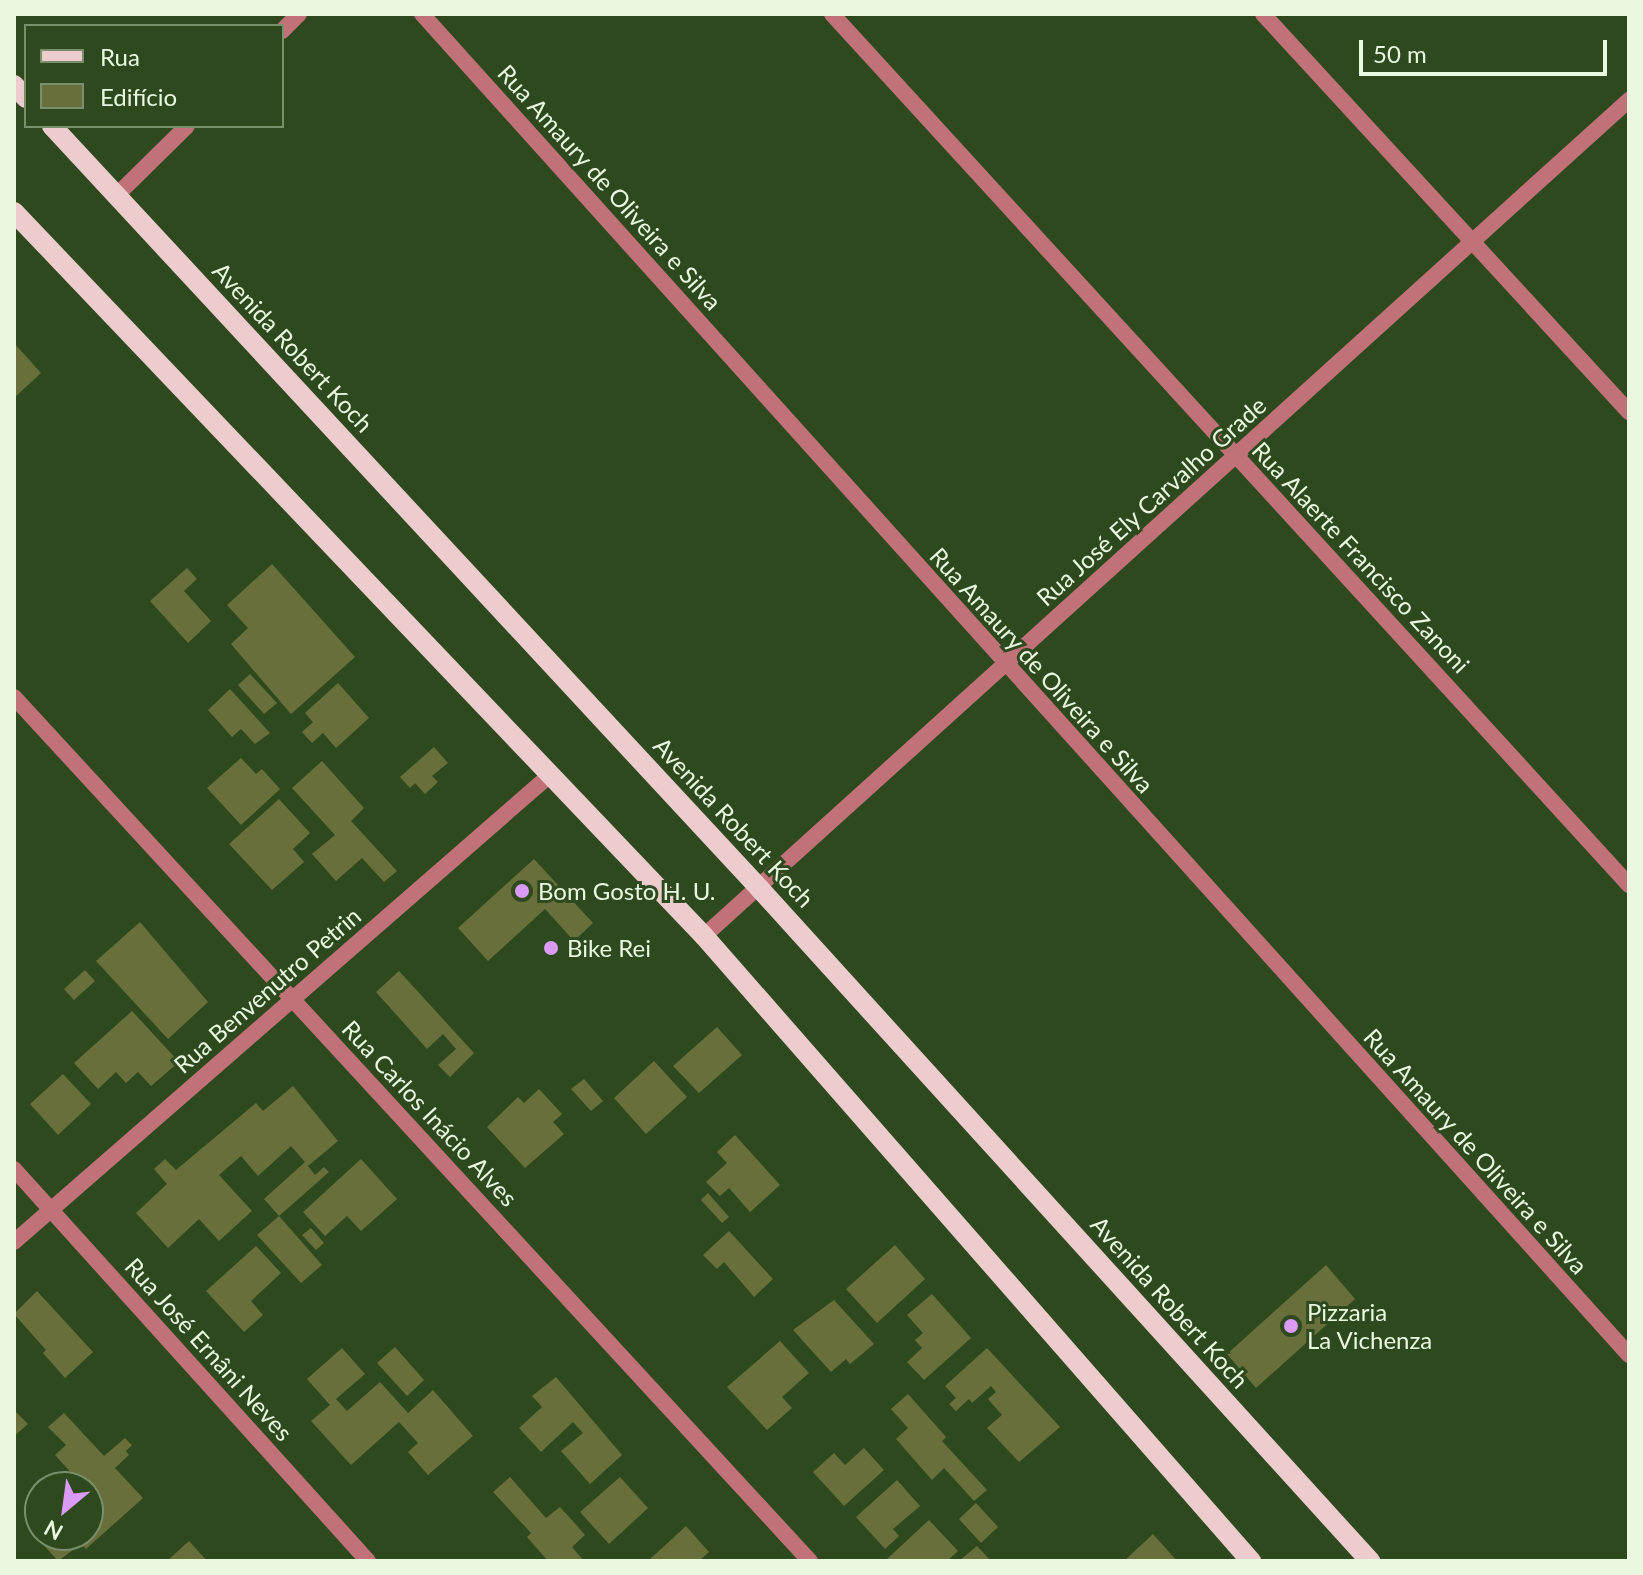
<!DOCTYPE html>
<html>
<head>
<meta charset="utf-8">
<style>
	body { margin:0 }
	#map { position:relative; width:1643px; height:1575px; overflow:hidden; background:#2f491f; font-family:Lato,sans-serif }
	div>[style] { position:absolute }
	.building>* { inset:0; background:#686f3b }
	.street>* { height:16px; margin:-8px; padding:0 8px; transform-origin:8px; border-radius:8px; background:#c07278 }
	.primary>* { height:20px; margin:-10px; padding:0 10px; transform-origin:10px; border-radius:10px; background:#edcccd }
	.dots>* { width:22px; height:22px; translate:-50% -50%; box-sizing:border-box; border:4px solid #2f491f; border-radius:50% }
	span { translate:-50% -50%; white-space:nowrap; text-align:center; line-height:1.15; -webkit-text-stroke:6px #2f491f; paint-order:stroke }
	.street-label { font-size:24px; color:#e8f9e0 }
	.poi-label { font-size:24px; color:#e8f9e0 }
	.left { translate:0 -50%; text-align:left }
	.frame { position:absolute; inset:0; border:16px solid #e8f9e0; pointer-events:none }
	.legend { position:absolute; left:24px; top:24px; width:260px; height:104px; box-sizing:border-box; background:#2f491f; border:2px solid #798f6c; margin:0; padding:10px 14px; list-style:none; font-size:24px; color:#e8f9e0 }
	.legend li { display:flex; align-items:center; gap:16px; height:40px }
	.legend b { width:40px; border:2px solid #798f6c }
	.north { position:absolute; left:24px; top:1471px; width:80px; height:80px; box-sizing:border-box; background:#2f491f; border:2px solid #798f6c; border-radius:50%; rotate:209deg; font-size:22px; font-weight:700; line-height:32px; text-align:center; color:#e8f9e0 }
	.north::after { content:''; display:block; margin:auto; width:28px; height:36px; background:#da9af6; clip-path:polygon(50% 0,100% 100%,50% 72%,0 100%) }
	.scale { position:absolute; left:1359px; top:40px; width:248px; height:36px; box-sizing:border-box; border:4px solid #e8f9e0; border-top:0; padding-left:10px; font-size:24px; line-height:28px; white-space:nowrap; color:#e8f9e0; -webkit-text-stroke:6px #2f491f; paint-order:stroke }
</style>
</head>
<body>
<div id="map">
	<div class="building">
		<i style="clip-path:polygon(14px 343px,41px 373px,14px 398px)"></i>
		<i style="clip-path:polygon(272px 564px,355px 657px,291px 714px,231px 644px,248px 628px,227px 605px)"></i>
		<i style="clip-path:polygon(187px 568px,197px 579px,184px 591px,211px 621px,188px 643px,150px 601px)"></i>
		<i style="clip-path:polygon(250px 674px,277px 703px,264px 714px,238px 685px)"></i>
		<i style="clip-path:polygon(338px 683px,369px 718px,336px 748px,323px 733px,312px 743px,302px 732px,313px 722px,305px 713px)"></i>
		<i style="clip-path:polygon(230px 689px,270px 733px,255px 744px,241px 729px,232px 737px,208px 710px)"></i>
		<i style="clip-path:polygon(434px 747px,448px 763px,432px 776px,438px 782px,425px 794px,415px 783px,410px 788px,400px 777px)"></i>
		<i style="clip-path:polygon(241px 758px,256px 774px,262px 769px,280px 789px,241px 825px,207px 788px)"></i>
		<i style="clip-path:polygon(322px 761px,364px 808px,351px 821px,397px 871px,384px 882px,362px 858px,336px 881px,312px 854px,335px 835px,292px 788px)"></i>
		<i style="clip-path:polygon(279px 799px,310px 833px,293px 849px,304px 862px,272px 890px,229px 844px)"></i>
		<i style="clip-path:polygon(534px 859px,593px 923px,574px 941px,545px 909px,488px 961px,458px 928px)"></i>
		<i style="clip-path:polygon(140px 922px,208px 1002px,168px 1039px,96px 961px)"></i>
		<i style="clip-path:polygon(85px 970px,95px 981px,74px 1000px,64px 989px)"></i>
		<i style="clip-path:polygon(399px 971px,474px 1053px,450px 1077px,438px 1065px,456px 1049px,443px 1034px,427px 1049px,376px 992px)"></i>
		<i style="clip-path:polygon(132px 1011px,179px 1062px,151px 1086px,138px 1072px,126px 1083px,116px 1072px,98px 1089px,74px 1063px)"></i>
		<i style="clip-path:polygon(717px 1027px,742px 1055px,699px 1093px,673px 1066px)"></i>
		<i style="clip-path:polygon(654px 1061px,687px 1097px,646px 1134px,614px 1098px)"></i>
		<i style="clip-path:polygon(63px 1074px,91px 1104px,58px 1135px,30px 1104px)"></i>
		<i style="clip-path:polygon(584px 1079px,603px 1101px,591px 1111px,571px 1089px)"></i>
		<i style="clip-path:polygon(293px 1086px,338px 1141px,308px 1166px,315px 1175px,324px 1167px,329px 1172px,279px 1216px,264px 1199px,305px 1162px,291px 1146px,258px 1176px,241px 1156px,219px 1175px,252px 1211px,219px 1241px,199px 1219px,168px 1248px,136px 1213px,167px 1184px,154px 1169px,165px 1159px,176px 1170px,256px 1103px,263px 1111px)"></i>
		<i style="clip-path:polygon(539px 1089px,562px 1114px,553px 1122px,564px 1134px,525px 1168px,487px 1127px,518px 1097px,524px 1103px)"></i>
		<i style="clip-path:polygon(735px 1135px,780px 1185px,750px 1212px,729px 1188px,720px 1196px,706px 1182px,727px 1163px,717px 1152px)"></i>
		<i style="clip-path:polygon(361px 1159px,397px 1199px,361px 1231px,347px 1216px,325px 1236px,303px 1212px)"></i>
		<i style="clip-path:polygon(708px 1193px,729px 1217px,722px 1223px,701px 1200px)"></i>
		<i style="clip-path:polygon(279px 1216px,322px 1265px,301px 1283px,257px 1235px)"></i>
		<i style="clip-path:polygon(311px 1228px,324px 1243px,316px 1250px,302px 1235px)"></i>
		<i style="clip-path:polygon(729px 1231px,773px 1279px,754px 1297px,724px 1262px,717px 1269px,703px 1255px)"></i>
		<i style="clip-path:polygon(895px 1245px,925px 1279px,877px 1323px,846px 1289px)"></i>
		<i style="clip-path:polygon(256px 1246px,281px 1273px,251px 1301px,263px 1315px,244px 1332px,206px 1291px)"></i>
		<i style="clip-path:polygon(1326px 1265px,1355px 1299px,1256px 1388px,1227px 1354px)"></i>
		<i style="clip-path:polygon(37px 1291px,93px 1352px,65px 1378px,43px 1353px,46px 1350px,14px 1314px)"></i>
		<i style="clip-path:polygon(932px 1294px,971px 1338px,924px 1380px,907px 1362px,922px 1348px,915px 1340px,923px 1333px,907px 1315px)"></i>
		<i style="clip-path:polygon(834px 1300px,874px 1344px,850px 1364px,846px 1359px,831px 1372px,793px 1330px)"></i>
		<i style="clip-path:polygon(780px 1341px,809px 1373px,782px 1397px,792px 1408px,767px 1430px,727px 1387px)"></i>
		<i style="clip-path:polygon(395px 1347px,424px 1380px,407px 1396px,377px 1363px)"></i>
		<i style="clip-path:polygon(342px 1348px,365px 1374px,336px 1399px,347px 1411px,380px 1382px,408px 1413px,433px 1390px,473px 1436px,428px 1475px,408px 1452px,418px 1443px,399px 1422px,351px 1465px,311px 1421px,330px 1405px,307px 1379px)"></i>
		<i style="clip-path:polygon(987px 1348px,1060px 1427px,1019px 1462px,987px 1428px,1002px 1415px,988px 1399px,996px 1392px,991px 1386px,972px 1403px,969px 1399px,956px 1411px,949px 1404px,956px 1398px,945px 1386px)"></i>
		<i style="clip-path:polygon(556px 1377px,622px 1455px,590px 1484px,561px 1451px,583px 1433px,573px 1422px,541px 1452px,519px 1428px,542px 1407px,532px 1396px)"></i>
		<i style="clip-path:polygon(908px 1394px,946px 1437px,942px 1441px,987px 1490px,974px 1501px,944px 1468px,932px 1480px,896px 1439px,908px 1428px,891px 1409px)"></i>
		<i style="clip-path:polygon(14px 1410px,28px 1424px,14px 1436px)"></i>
		<i style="clip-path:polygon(64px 1413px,104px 1456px,125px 1438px,132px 1445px,126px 1451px,129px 1455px,115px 1468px,143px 1498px,86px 1549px,81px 1544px,58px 1561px,30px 1530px,40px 1521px,40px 1535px,88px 1535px,88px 1524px,104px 1510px,88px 1487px,84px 1487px,55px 1455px,66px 1445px,48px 1427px)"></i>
		<i style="clip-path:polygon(864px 1448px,884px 1470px,844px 1506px,813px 1472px,834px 1453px,845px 1465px)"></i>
		<i style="clip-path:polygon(510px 1477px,546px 1518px,560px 1507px,571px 1519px,585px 1535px,572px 1547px,584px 1561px,548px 1561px,527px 1537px,531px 1533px,493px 1492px)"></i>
		<i style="clip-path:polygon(620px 1477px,648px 1508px,609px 1544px,580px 1512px)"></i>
		<i style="clip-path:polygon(897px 1480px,920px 1506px,893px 1529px,899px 1536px,885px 1549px,856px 1517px)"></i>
		<i style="clip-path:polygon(976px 1503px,998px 1527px,981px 1543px,959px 1519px)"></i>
		<i style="clip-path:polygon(929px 1520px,958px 1551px,947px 1561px,885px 1561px)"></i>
		<i style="clip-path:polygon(686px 1526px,709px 1552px,699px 1561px,648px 1561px)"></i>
		<i style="clip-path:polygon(1153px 1534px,1177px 1561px,1124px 1561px)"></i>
		<i style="clip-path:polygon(189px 1541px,207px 1561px,167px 1561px)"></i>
		<i style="clip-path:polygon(977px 1546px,991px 1561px,959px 1561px)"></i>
	</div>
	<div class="street">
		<i style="left:422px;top:14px;width:1804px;rotate:48.01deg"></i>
		<i style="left:832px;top:14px;width:1181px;rotate:47.54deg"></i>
		<i style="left:1263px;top:14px;width:541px;rotate:47.4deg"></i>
		<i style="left:282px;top:31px;width:24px;rotate:-45deg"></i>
		<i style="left:117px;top:195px;width:98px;rotate:-44.6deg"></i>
		<i style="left:14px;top:697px;width:1175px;rotate:47.35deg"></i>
		<i style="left:704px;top:936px;width:1247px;rotate:-42.11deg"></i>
		<i style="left:14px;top:1169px;width:528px;rotate:47.92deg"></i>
		<i style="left:14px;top:1242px;width:712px;rotate:-41.07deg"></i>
	</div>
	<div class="primary">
		<i style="left:14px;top:85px;width:18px;rotate:47deg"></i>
		<i style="left:52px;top:126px;width:1041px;rotate:47.14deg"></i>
		<i style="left:760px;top:889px;width:908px;rotate:47.77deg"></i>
		<i style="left:14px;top:212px;width:1000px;rotate:46.38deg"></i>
		<i style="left:704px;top:936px;width:831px;rotate:48.81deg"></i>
	</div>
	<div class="dots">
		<i style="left:522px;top:891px;background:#da9af6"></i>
		<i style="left:551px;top:948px;background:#da9af6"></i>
		<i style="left:1291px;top:1326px;background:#da9af6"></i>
	</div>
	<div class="street-label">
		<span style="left:610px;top:187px;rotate:48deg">Rua Amaury de Oliveira e Silva</span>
		<span style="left:293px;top:347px;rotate:47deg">Avenida Robert Koch</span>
		<span style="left:1151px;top:501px;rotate:-42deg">Rua José Ely Carvalho Grade</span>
		<span style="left:1361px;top:557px;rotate:47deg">Rua Alaerte Francisco Zanoni</span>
		<span style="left:1042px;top:670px;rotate:48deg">Rua Amaury de Oliveira e Silva</span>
		<span style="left:734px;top:822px;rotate:47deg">Avenida Robert Koch</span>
		<span style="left:267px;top:990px;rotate:-41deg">Rua Benvenutro Petrin</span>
		<span style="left:430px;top:1113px;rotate:47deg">Rua Carlos Inácio Alves</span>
		<span style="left:1476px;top:1151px;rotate:48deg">Rua Amaury de Oliveira e Silva</span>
		<span style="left:1170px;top:1302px;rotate:48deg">Avenida Robert Koch</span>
		<span style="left:209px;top:1349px;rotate:48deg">Rua José Ernâni Neves</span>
	</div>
	<div class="poi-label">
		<span class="left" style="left:538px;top:891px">Bom Gosto H. U.</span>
		<span class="left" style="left:567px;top:948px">Bike Rei</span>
		<span class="left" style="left:1307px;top:1326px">Pizzaria<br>La Vichenza</span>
	</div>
	<div class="frame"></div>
	<ul class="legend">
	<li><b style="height:10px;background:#edcccd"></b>Rua</li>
	<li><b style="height:22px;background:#686f3b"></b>Edifício</li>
	</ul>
	<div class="north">N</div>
	<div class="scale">50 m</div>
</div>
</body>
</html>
